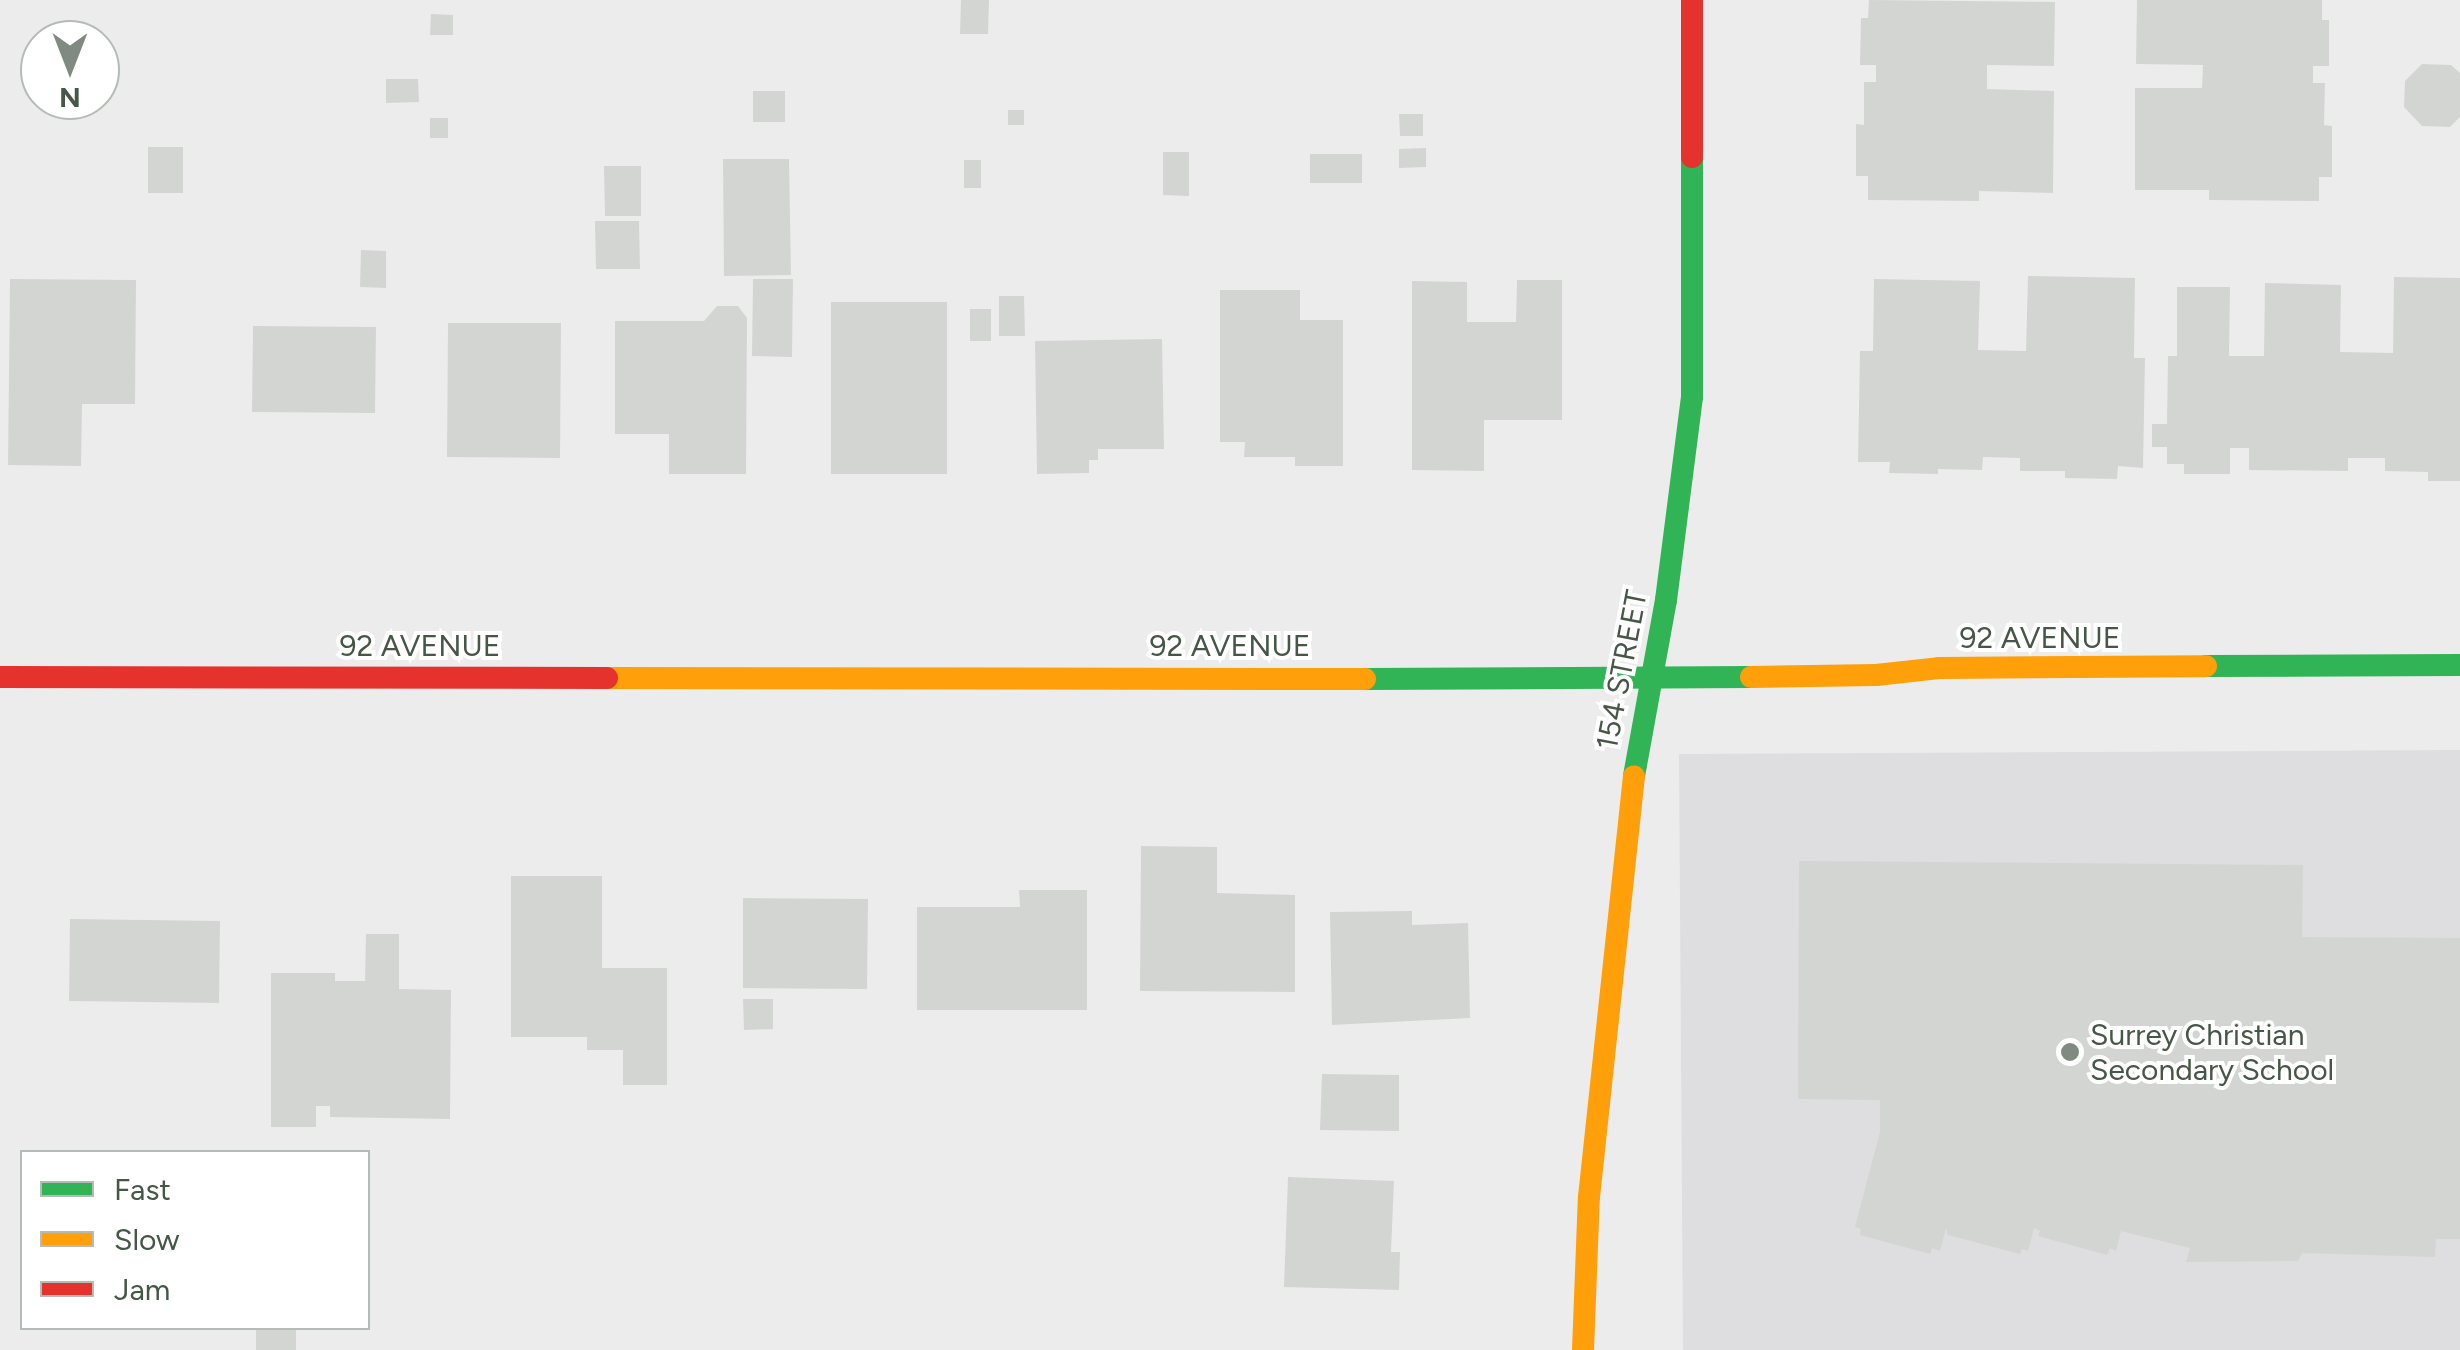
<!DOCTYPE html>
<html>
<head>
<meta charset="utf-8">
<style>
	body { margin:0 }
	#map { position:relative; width:2460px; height:1350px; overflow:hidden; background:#edeced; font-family:Figtree,sans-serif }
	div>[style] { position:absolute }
	.education>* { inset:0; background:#dedddf }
	.building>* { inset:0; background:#d3d5d3 }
	.fast>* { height:22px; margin:-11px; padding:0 11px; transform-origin:11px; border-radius:11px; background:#30b455 }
	.slow>* { height:22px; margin:-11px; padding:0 11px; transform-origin:11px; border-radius:11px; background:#ff9f0a }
	.jam>* { height:22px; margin:-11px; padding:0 11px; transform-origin:11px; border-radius:11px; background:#e5322d }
	.dots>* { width:28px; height:28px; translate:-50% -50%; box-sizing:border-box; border:5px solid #fff; border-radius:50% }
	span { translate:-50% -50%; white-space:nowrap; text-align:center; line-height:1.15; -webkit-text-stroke:8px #fff; paint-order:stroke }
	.street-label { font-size:30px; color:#465647 }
	.poi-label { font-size:30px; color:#465647 }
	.left { translate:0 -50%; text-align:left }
	.legend { position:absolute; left:20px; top:1150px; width:350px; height:180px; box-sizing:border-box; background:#fff; border:2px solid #b5bbb5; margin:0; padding:12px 18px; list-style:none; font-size:30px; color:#465647 }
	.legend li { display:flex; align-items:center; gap:20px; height:50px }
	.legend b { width:50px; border:2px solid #b5bbb5 }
	.north { position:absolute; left:20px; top:20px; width:100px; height:100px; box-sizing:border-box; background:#fff; border:2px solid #b5bbb5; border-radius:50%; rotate:180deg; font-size:28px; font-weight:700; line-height:40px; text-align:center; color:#465647 }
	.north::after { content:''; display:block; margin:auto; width:35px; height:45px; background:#808a81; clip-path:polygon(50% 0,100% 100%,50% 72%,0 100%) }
</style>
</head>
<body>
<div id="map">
	<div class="education">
		<i style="clip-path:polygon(2460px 750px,2460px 1350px,1683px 1350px,1679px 754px)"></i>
	</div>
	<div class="building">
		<i style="clip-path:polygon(961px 0,989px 0,988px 34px,960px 34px)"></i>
		<i style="clip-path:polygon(1869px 0,2055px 2px,2054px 66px,1987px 65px,1987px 89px,2054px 91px,2053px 193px,1979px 191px,1979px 201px,1868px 200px,1868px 176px,1856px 176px,1856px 124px,1864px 125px,1864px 82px,1876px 82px,1876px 65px,1860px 65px,1861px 18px,1868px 18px)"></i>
		<i style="clip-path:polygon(2137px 0,2322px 0,2322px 20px,2329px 20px,2329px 66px,2313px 66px,2313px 83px,2325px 83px,2324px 125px,2332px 126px,2332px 177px,2319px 177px,2319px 201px,2209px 200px,2209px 190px,2135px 190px,2135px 88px,2202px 88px,2203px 65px,2136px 64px)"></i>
		<i style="clip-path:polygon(431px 14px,453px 15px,453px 35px,430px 35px)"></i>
		<i style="clip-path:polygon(2422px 64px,2451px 65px,2460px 73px,2460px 117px,2450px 127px,2422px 126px,2404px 107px,2405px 81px)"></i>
		<i style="clip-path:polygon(386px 79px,418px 79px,419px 102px,386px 103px)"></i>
		<i style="clip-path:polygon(753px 91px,785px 91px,785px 122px,753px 122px)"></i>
		<i style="clip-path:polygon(1008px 110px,1024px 110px,1024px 125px,1008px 125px)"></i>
		<i style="clip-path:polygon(1399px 114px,1423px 114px,1423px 136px,1400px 136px)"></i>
		<i style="clip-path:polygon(430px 118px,448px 118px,448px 138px,430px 138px)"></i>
		<i style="clip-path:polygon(148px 147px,183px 147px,183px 193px,148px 193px)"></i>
		<i style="clip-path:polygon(1426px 148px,1426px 167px,1399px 168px,1399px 149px)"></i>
		<i style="clip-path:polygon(1163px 152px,1189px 152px,1189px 196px,1163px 195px)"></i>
		<i style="clip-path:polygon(1310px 154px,1362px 154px,1362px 183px,1310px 183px)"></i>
		<i style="clip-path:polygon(723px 159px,789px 159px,791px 275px,724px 276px)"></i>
		<i style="clip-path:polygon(964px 160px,981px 160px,981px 188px,964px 188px)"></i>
		<i style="clip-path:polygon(604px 166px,641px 166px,641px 216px,605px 216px)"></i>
		<i style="clip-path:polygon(595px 221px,639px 221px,640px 269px,596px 269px)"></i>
		<i style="clip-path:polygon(361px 250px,386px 251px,386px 288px,360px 287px)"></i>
		<i style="clip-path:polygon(2028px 276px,2135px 278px,2134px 358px,2145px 358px,2143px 468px,2118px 466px,2117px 479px,2065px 478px,2065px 471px,2020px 471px,2020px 458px,1983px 457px,1982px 470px,1938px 469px,1938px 474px,1889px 473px,1890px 462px,1858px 462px,1860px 351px,1873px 351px,1874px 279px,1980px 281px,1978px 350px,2026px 351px)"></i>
		<i style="clip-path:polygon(2394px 277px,2460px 278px,2460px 481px,2428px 481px,2428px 472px,2385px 471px,2385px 458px,2348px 458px,2348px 471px,2249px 470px,2249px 448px,2230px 448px,2230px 474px,2184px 474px,2184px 464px,2167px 464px,2167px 447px,2152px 447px,2152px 424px,2167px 424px,2168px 356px,2177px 356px,2177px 287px,2230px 287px,2229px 356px,2264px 356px,2265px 283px,2341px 285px,2340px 352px,2393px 353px)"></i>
		<i style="clip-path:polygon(10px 279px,136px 280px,135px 404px,82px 404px,81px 466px,8px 465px)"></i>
		<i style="clip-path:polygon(753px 279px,793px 279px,792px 357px,752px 356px)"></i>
		<i style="clip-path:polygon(1517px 280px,1562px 280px,1562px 420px,1484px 420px,1484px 471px,1412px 470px,1412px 281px,1467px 282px,1467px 322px,1516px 322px)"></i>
		<i style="clip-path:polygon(1220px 290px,1300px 290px,1300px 320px,1343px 320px,1343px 466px,1295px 466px,1295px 457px,1244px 457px,1245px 442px,1220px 442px)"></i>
		<i style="clip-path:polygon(999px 296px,1024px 296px,1025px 336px,999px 336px)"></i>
		<i style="clip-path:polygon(831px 302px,947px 302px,947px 474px,831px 474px)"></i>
		<i style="clip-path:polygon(717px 306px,738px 306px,747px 318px,746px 474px,669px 474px,669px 434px,615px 434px,615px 321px,704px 321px)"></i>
		<i style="clip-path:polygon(970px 309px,991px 309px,991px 341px,970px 341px)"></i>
		<i style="clip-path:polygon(448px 323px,561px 323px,560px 458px,447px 457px)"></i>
		<i style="clip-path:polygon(253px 326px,376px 327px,375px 413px,252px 412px)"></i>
		<i style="clip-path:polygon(1162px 339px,1164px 449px,1098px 449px,1098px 460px,1089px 460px,1089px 473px,1037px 474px,1035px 341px)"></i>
		<i style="clip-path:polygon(1141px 846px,1217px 847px,1217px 893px,1295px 895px,1295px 992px,1140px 991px)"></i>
		<i style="clip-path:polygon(1799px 861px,2303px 865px,2302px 937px,2460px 938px,2460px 1239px,2436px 1239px,2435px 1257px,2302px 1253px,2298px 1261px,2186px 1262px,2190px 1248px,2121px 1231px,2116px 1251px,2110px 1248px,2107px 1255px,2038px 1236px,2040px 1231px,2034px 1228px,2028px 1251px,2022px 1249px,2020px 1254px,1948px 1235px,1946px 1228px,1940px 1251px,1932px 1248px,1930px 1254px,1860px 1235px,1861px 1229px,1855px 1227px,1880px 1132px,1880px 1100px,1798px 1099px)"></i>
		<i style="clip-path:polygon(511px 876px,602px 876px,602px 968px,667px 968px,667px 1085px,623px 1085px,623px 1050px,587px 1050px,587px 1037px,511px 1037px)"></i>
		<i style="clip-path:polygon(1019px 890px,1087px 890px,1087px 1010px,917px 1010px,917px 907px,1020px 907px)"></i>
		<i style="clip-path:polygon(743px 898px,868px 899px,867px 989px,743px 988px)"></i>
		<i style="clip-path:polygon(1412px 911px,1412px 925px,1468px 923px,1470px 1018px,1332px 1025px,1330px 912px)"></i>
		<i style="clip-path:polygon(70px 919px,220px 921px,219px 1003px,69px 1001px)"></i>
		<i style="clip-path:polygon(366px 934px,399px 934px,399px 989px,451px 990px,450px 1119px,330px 1117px,330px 1106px,316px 1106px,316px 1127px,271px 1127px,271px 973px,335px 973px,335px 981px,365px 981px)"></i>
		<i style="clip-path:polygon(743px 999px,773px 999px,773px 1029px,744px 1030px)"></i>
		<i style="clip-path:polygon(1322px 1074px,1399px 1075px,1399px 1131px,1320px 1130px)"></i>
		<i style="clip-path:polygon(1288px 1177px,1394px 1181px,1391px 1252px,1400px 1252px,1399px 1290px,1284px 1287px)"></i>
		<i style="clip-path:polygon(256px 1328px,296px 1328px,296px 1350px,256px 1350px)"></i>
	</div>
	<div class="fast">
		<i style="left:2206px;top:666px;width:254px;rotate:-0.2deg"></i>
		<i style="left:1365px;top:679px;width:386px;rotate:-0.3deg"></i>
		<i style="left:1634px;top:776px;width:179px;rotate:-79.7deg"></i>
		<i style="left:1666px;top:600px;width:205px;rotate:-82.7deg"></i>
		<i style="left:1692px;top:397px;width:240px;rotate:-90deg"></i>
	</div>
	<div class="slow">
		<i style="left:1751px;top:677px;width:125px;rotate:-0.9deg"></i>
		<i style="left:1876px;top:675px;width:63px;rotate:-6.3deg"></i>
		<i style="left:1939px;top:668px;width:267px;rotate:-0.4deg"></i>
		<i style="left:607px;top:678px;width:758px;rotate:0.08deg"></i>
		<i style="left:1583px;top:1350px;width:153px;rotate:-87.8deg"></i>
		<i style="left:1589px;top:1197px;width:423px;rotate:-83.9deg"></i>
	</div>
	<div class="jam">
		<i style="left:1692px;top:0;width:157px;rotate:90deg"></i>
		<i style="left:0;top:677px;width:607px;rotate:0.09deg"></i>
	</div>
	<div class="dots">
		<i style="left:2070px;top:1052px;background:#808a81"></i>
	</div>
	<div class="street-label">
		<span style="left:2040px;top:638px">92 AVENUE</span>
		<span style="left:420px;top:646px">92 AVENUE</span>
		<span style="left:1230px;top:646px">92 AVENUE</span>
		<span style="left:1622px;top:670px;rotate:-79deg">154 STREET</span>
	</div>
	<div class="poi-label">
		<span class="left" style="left:2090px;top:1052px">Surrey Christian<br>Secondary School</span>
	</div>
	<ul class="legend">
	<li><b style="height:12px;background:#30b455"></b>Fast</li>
	<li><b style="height:12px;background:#ff9f0a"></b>Slow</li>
	<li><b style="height:12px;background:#e5322d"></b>Jam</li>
	</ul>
	<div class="north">N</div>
</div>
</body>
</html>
